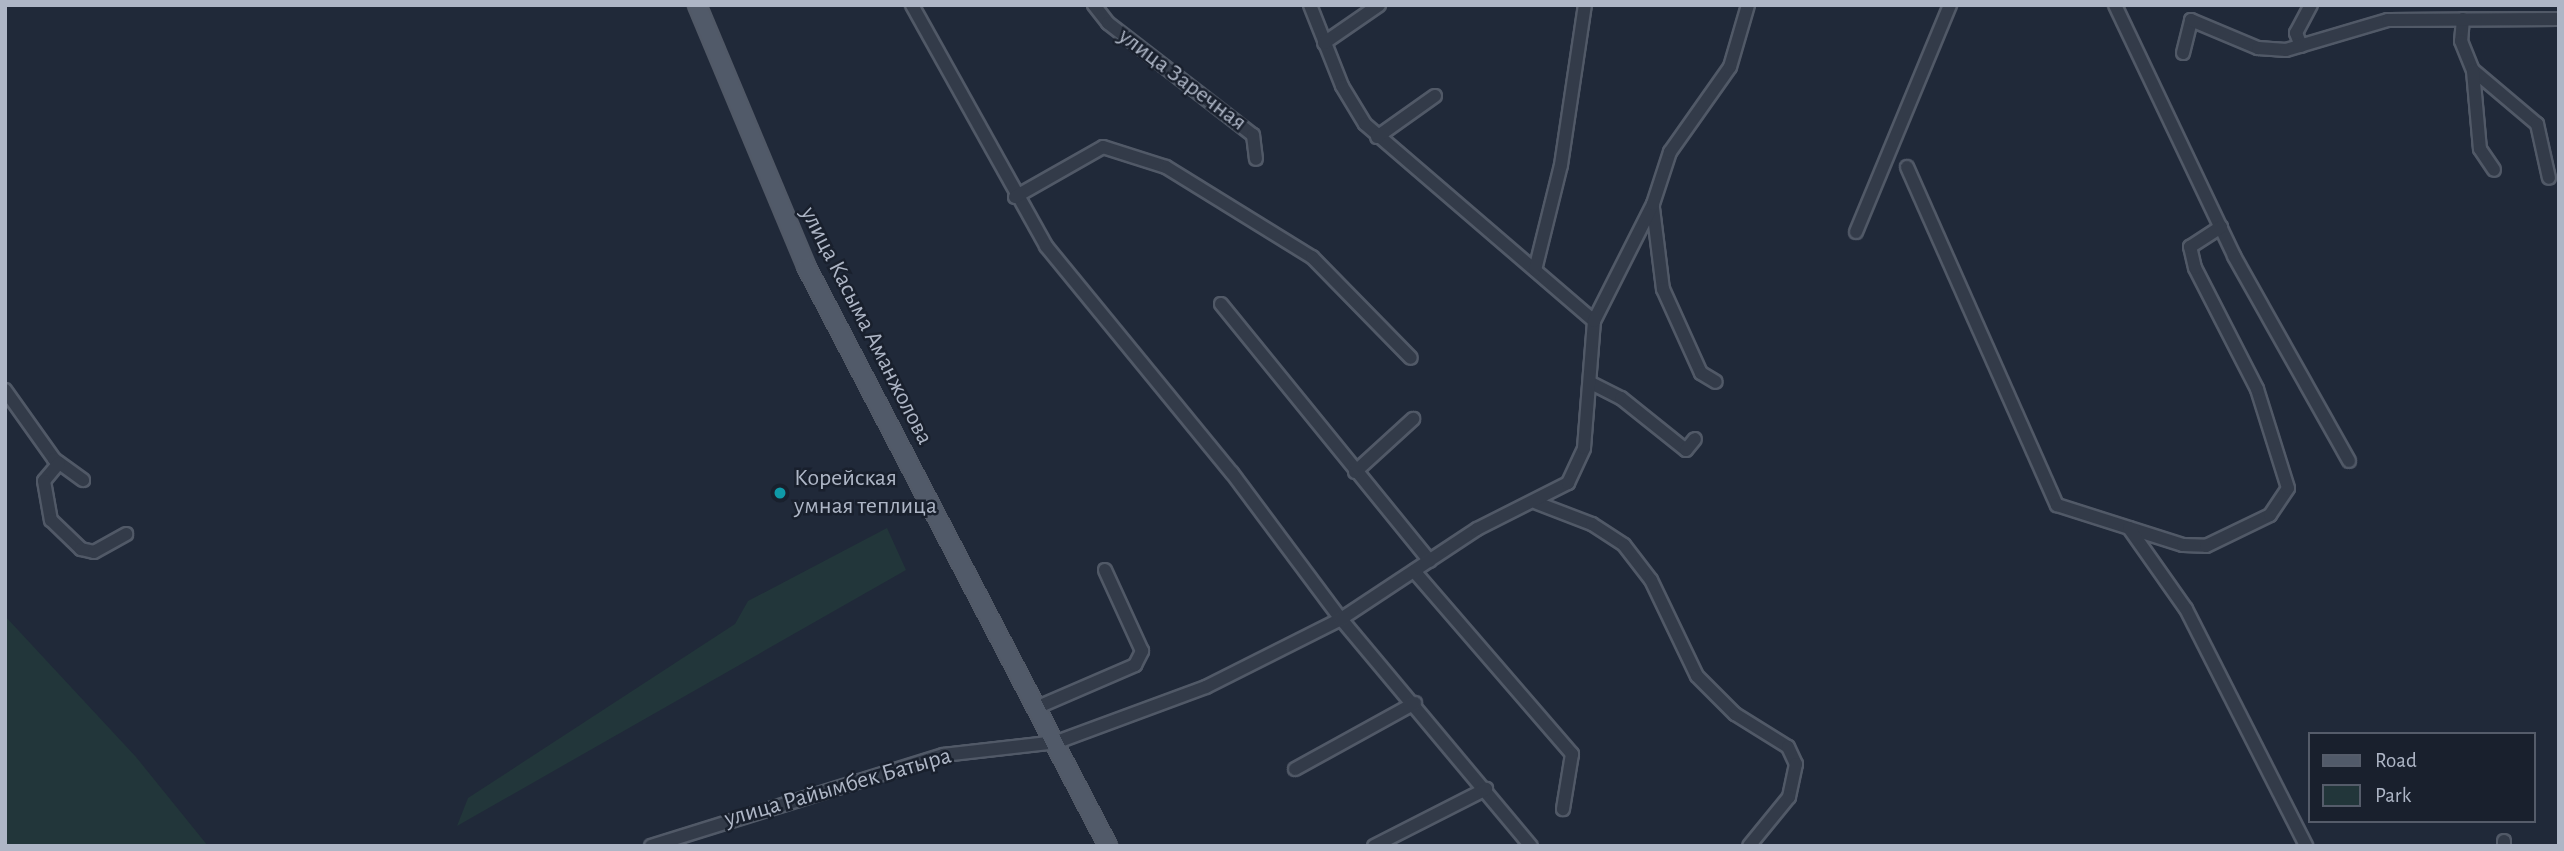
<!DOCTYPE html>
<html>
<head>
<meta charset="utf-8">
<style>
	body { margin:0 }
	#map { position:relative; width:2564px; height:851px; overflow:hidden; background:#202939; font-family:"Alegreya Sans",sans-serif }
	div>[style] { position:absolute }
	.green>* { inset:0; background:#22363a }
	.roads { filter:drop-shadow(2px 0 #515967) drop-shadow(-2px 0 #515967) drop-shadow(0 2px #515967) drop-shadow(0 -2px #515967) }
	.minor>* { height:12px; margin:-6px; padding:0 6px; transform-origin:6px; border-radius:6px; background:#333b49 }
	.major>* { height:16px; margin:-8px; padding:0 8px; transform-origin:8px; border-radius:8px; background:#515a69 }
	.dots>* { width:19px; height:19px; translate:-50% -50%; box-sizing:border-box; border:4px solid #19202d; border-radius:50% }
	span { translate:-50% -50%; white-space:nowrap; text-align:center; line-height:1.15; -webkit-text-stroke:5px #19202d; paint-order:stroke }
	.street-label { font-size:24px; color:#aeb6c6 }
	.poi-label { font-size:24px; color:#aeb6c6 }
	.left { translate:0 -50%; text-align:left }
	.frame { position:absolute; inset:0; border:7px solid #aeb6c6; pointer-events:none }
	.legend { position:absolute; left:2308px; top:732px; width:228px; height:91px; box-sizing:border-box; background:#19202d; border:2px solid #555c6a; margin:0; padding:9px 12px; list-style:none; font-size:21px; color:#aeb6c6 }
	.legend li { display:flex; align-items:center; gap:14px; height:35px }
	.legend b { width:35px; border:2px solid #555c6a }
</style>
</head>
<body>
<div id="map">
	<div class="green">
		<i style="clip-path:polygon(887px 528px,906px 570px,457px 826px,468px 798px,735px 624px,748px 601px)"></i>
		<i style="clip-path:polygon(5px 616px,136px 757px,208px 846px,5px 846px)"></i>
	</div>
	<div class="roads">
		<div class="minor">
			<i style="left:912px;top:5px;width:276px;rotate:60.9deg"></i>
			<i style="left:1046px;top:246px;width:293px;rotate:50.7deg"></i>
			<i style="left:1232px;top:473px;width:182px;rotate:53.3deg"></i>
			<i style="left:1341px;top:619px;width:296px;rotate:50.1deg"></i>
			<i style="left:1094px;top:5px;width:23px;rotate:52deg"></i>
			<i style="left:1108px;top:23px;width:183px;rotate:37.7deg"></i>
			<i style="left:1253px;top:135px;width:24px;rotate:83deg"></i>
			<i style="left:1310px;top:5px;width:87px;rotate:68.4deg"></i>
			<i style="left:1342px;top:86px;width:44px;rotate:58.8deg"></i>
			<i style="left:1365px;top:124px;width:302px;rotate:40.7deg"></i>
			<i style="left:2115px;top:5px;width:278px;rotate:64.6deg"></i>
			<i style="left:2234px;top:256px;width:235px;rotate:60.7deg"></i>
			<i style="left:2463px;top:19px;width:22px;rotate:95deg"></i>
			<i style="left:2461px;top:41px;width:31px;rotate:68deg"></i>
			<i style="left:2473px;top:70px;width:84px;rotate:40.2deg"></i>
			<i style="left:2537px;top:124px;width:55px;rotate:77.5deg"></i>
			<i style="left:1324px;top:43px;width:67px;rotate:-34.6deg"></i>
			<i style="left:2301px;top:46px;width:14px;rotate:-111deg"></i>
			<i style="left:2296px;top:33px;width:32px;rotate:-62deg"></i>
			<i style="left:2183px;top:53px;width:34px;rotate:-76deg"></i>
			<i style="left:2191px;top:20px;width:73px;rotate:22.7deg"></i>
			<i style="left:2258px;top:48px;width:28px;rotate:4deg"></i>
			<i style="left:2286px;top:50px;width:106px;rotate:-16.4deg"></i>
			<i style="left:2388px;top:20px;width:171px;rotate:-0.3deg"></i>
			<i style="left:2473px;top:71px;width:78px;rotate:84.9deg"></i>
			<i style="left:2480px;top:149px;width:25px;rotate:56deg"></i>
			<i style="left:1377px;top:137px;width:71px;rotate:-35.3deg"></i>
			<i style="left:1907px;top:167px;width:370px;rotate:66.1deg"></i>
			<i style="left:2057px;top:505px;width:132px;rotate:17.6deg"></i>
			<i style="left:2183px;top:545px;width:23px;rotate:2deg"></i>
			<i style="left:2206px;top:546px;width:71px;rotate:-25.8deg"></i>
			<i style="left:2270px;top:515px;width:32px;rotate:-56deg"></i>
			<i style="left:2288px;top:488px;width:104px;rotate:-107.4deg"></i>
			<i style="left:2257px;top:389px;width:136px;rotate:-117.1deg"></i>
			<i style="left:2195px;top:268px;width:22px;rotate:-103deg"></i>
			<i style="left:2190px;top:247px;width:37px;rotate:-33deg"></i>
			<i style="left:1015px;top:197px;width:101px;rotate:-29.6deg"></i>
			<i style="left:1103px;top:147px;width:66px;rotate:17.6deg"></i>
			<i style="left:1166px;top:167px;width:172px;rotate:31.7deg"></i>
			<i style="left:1312px;top:257px;width:141px;rotate:45.6deg"></i>
			<i style="left:1653px;top:208px;width:82px;rotate:83deg"></i>
			<i style="left:1663px;top:289px;width:92px;rotate:65.7deg"></i>
			<i style="left:1701px;top:373px;width:17px;rotate:31deg"></i>
			<i style="left:1856px;top:232px;width:246px;rotate:-67.5deg"></i>
			<i style="left:1535px;top:270px;width:108px;rotate:-76.1deg"></i>
			<i style="left:1561px;top:165px;width:162px;rotate:-81.5deg"></i>
			<i style="left:1221px;top:304px;width:331px;rotate:50.9deg"></i>
			<i style="left:1591px;top:383px;width:34px;rotate:27deg"></i>
			<i style="left:1621px;top:398px;width:83px;rotate:38.7deg"></i>
			<i style="left:1686px;top:450px;width:14px;rotate:-51deg"></i>
			<i style="left:5px;top:390px;width:85px;rotate:54.6deg"></i>
			<i style="left:54px;top:459px;width:36px;rotate:36deg"></i>
			<i style="left:59px;top:463px;width:23px;rotate:130deg"></i>
			<i style="left:44px;top:481px;width:40px;rotate:80deg"></i>
			<i style="left:51px;top:520px;width:42px;rotate:44deg"></i>
			<i style="left:81px;top:549px;width:13px;rotate:13deg"></i>
			<i style="left:94px;top:552px;width:37px;rotate:-29deg"></i>
			<i style="left:1355px;top:472px;width:79px;rotate:-42.4deg"></i>
			<i style="left:1537px;top:503px;width:59px;rotate:20.9deg"></i>
			<i style="left:1592px;top:524px;width:38px;rotate:33deg"></i>
			<i style="left:1624px;top:545px;width:44px;rotate:52.4deg"></i>
			<i style="left:1651px;top:580px;width:106px;rotate:64.4deg"></i>
			<i style="left:1697px;top:676px;width:54px;rotate:45deg"></i>
			<i style="left:1735px;top:714px;width:62px;rotate:31.9deg"></i>
			<i style="left:1788px;top:747px;width:19px;rotate:65deg"></i>
			<i style="left:1796px;top:764px;width:34px;rotate:102deg"></i>
			<i style="left:1789px;top:797px;width:63px;rotate:129.2deg"></i>
			<i style="left:2129px;top:528px;width:99px;rotate:54.9deg"></i>
			<i style="left:2186px;top:609px;width:266px;rotate:63.1deg"></i>
			<i style="left:1414px;top:571px;width:242px;rotate:49.2deg"></i>
			<i style="left:1572px;top:754px;width:56px;rotate:99.3deg"></i>
			<i style="left:1038px;top:707px;width:106px;rotate:-23.4deg"></i>
			<i style="left:1135px;top:665px;width:16px;rotate:-63deg"></i>
			<i style="left:1142px;top:651px;width:89px;rotate:-114.6deg"></i>
			<i style="left:1295px;top:769px;width:137px;rotate:-28.8deg"></i>
			<i style="left:651px;top:846px;width:306px;rotate:-17.3deg"></i>
			<i style="left:943px;top:755px;width:115px;rotate:-6.5deg"></i>
			<i style="left:1057px;top:742px;width:159px;rotate:-20.3deg"></i>
			<i style="left:1206px;top:687px;width:151px;rotate:-26.7deg"></i>
			<i style="left:1341px;top:619px;width:163px;rotate:-33.5deg"></i>
			<i style="left:1477px;top:529px;width:102px;rotate:-26.8deg"></i>
			<i style="left:1568px;top:483px;width:38px;rotate:-65deg"></i>
			<i style="left:1584px;top:448px;width:127px;rotate:-85.5deg"></i>
			<i style="left:1594px;top:321px;width:131px;rotate:-63.2deg"></i>
			<i style="left:1653px;top:204px;width:55px;rotate:-71.9deg"></i>
			<i style="left:1670px;top:152px;width:104px;rotate:-54.8deg"></i>
			<i style="left:1730px;top:67px;width:65px;rotate:-73.8deg"></i>
			<i style="left:1374px;top:846px;width:126px;rotate:-27deg"></i>
			<i style="left:2504px;top:846px;width:5px;rotate:-90deg"></i>
		</div>
		<div class="major">
			<i style="left:697px;top:5px;width:283px;rotate:67.3deg"></i>
			<i style="left:806px;top:266px;width:654px;rotate:62.49deg"></i>
		</div>
	</div>
	<div class="dots">
		<i style="left:780px;top:493px;background:#0f9aa8"></i>
	</div>
	<div class="street-label">
		<span style="left:1182px;top:80px;rotate:37deg">улица Заречная</span>
		<span style="left:866px;top:326px;rotate:63deg">улица Касыма Аманжолова</span>
		<span style="left:838px;top:788px;rotate:-16deg">улица Райымбек Батыра</span>
	</div>
	<div class="poi-label">
		<span class="left" style="left:794px;top:493px">Корейская<br>умная теплица</span>
	</div>
	<div class="frame"></div>
	<ul class="legend">
	<li><b style="height:9px;background:#515a69"></b>Road</li>
	<li><b style="height:19px;background:#22363a"></b>Park</li>
	</ul>
</div>
</body>
</html>
